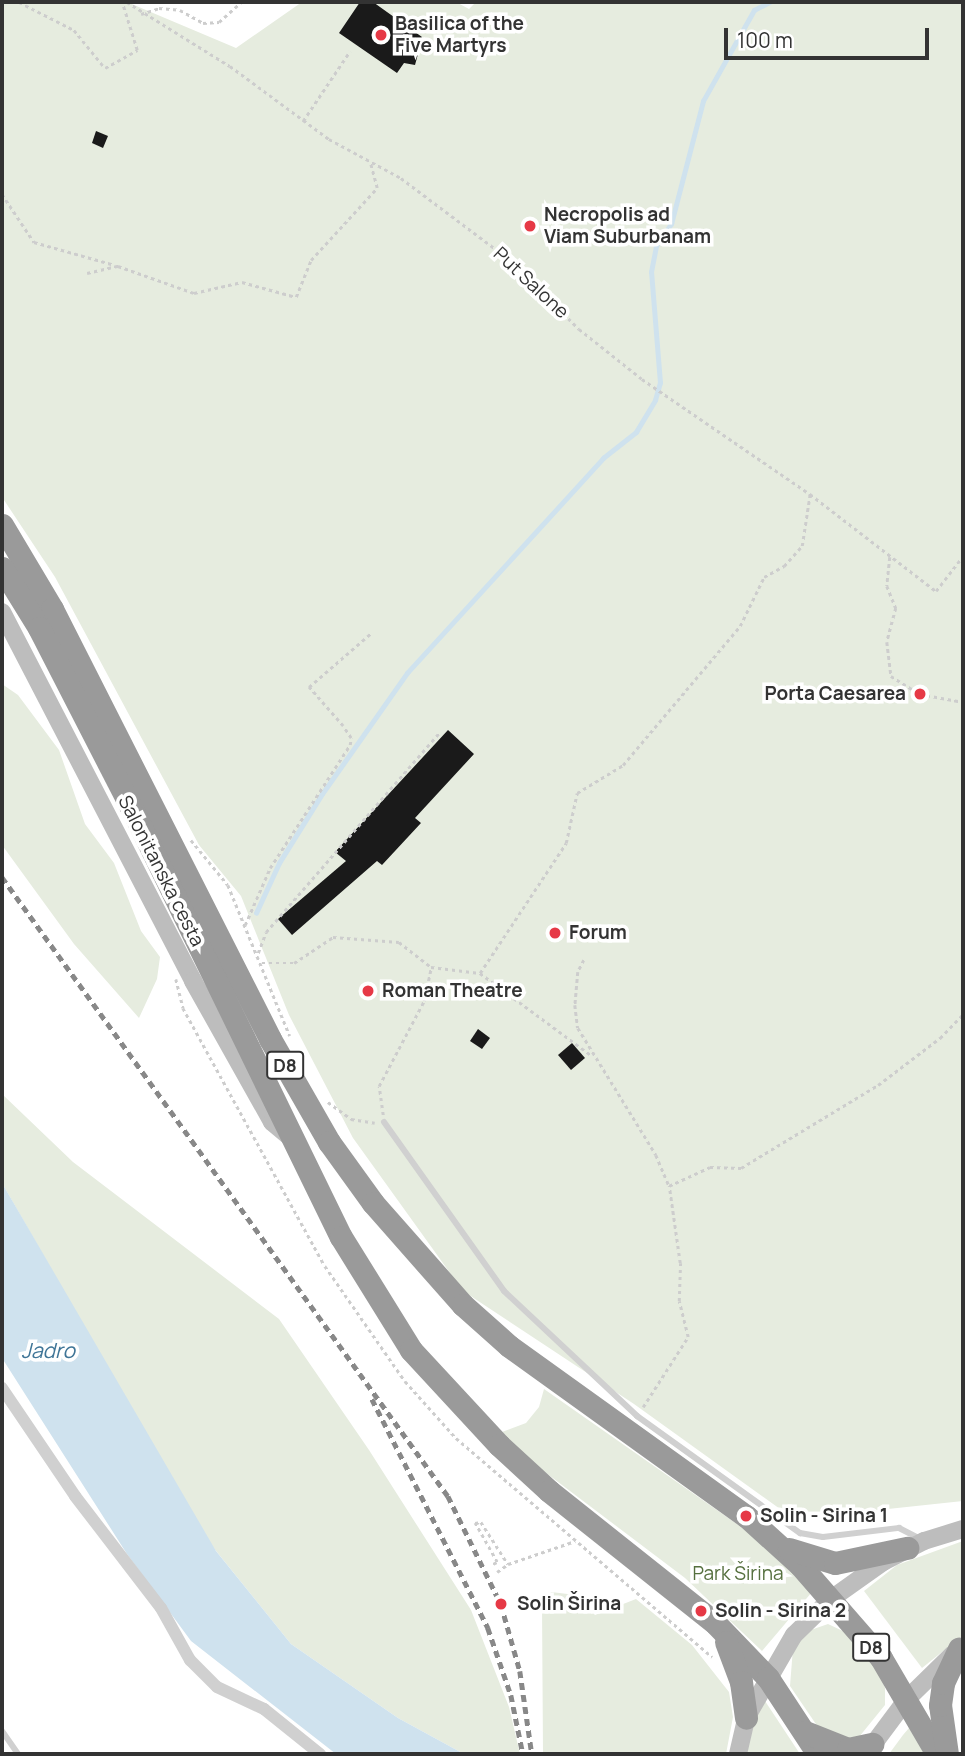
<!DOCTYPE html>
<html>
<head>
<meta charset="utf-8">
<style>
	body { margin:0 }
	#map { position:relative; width:965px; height:1756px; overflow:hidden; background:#fff; font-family:Manrope,sans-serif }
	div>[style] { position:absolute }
	.green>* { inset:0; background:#e6ecdf }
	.water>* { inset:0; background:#cfe2ee }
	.stream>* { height:4.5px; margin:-2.25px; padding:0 2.25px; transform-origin:2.25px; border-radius:2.25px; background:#cfe2ee }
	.building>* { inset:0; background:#1a1a1a }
	.path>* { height:2.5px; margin-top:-1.25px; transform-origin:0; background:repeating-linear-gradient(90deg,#cdcdcd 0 3.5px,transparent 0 7px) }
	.lane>* { height:6px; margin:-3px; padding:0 3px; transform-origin:3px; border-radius:3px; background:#d0d0d0 }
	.street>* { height:12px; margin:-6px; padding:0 6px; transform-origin:6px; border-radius:6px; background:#d0d0d0 }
	.secondary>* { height:18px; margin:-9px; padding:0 9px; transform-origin:9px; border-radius:9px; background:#bdbdbd }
	.highway>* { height:23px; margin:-11.5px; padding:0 11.5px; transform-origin:11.5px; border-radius:11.5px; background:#9a9a9a }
	.rail>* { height:4.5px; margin-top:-2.25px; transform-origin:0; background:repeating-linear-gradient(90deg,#888 0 7px,transparent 0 12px) }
	.dots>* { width:19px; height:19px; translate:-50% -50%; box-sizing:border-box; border:4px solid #fff; border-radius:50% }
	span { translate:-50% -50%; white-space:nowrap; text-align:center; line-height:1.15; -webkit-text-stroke:7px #fff; paint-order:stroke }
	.shield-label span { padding:2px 5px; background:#fff; border:2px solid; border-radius:5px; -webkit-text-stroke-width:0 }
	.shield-label { font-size:18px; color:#333; font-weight:700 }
	.poi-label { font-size:19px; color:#333; font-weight:700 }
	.left { translate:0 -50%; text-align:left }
	.right { translate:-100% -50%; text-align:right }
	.street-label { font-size:19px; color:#333 }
	.park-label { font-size:19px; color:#56703f }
	.water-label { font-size:21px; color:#3f7597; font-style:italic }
	.frame { position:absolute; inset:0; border:4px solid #333; pointer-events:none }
	.scale { position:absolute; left:724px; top:28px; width:205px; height:32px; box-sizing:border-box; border:4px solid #333; border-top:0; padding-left:9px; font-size:21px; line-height:24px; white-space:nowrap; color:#333; -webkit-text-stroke:5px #fff; paint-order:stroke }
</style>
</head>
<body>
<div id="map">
	<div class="green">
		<i style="clip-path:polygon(2px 2px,127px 2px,236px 48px,302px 2px,456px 2px,469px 9px,476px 2px,963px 2px,963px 1501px,794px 1519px,634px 1404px,463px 1291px,353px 1138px,289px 1015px,241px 896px,199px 845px,55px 577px,2px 497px)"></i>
		<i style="clip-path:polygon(2px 684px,18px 695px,59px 750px,85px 824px,114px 863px,141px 931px,160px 957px,157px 979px,139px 1018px,74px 944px,2px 845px)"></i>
		<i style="clip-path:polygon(2px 1094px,73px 1162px,279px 1319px,369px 1450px,471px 1610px,509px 1707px,520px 1754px,464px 1754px,398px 1718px,291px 1644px,204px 1536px,2px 1183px)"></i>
		<i style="clip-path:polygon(544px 1389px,754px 1536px,812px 1592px,762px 1651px,685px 1578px,525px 1457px,502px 1432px,526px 1423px,539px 1407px)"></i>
		<i style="clip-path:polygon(963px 1541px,963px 1635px,922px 1668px,864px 1591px,897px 1565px)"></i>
		<i style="clip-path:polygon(551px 1592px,576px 1595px,595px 1615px,636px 1599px,692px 1645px,729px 1692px,733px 1717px,726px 1754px,543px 1754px,542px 1606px)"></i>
		<i style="clip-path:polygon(828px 1624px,847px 1633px,881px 1675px,885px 1688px,885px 1705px,859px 1737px,838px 1740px,822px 1733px,790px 1686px,793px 1648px,805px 1632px)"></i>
		<i style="clip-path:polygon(765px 1701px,800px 1754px,746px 1754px,752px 1724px)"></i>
		<i style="clip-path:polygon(909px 1728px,926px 1754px,889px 1754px,903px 1735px)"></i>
	</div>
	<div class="water">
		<i style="clip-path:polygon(2px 1183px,216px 1551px,291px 1644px,398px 1718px,464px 1754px,336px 1754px,191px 1641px,127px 1554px,2px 1358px)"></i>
	</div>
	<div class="stream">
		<i style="left:256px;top:913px;width:55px;rotate:-65.3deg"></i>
		<i style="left:279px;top:863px;width:81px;rotate:-58.1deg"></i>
		<i style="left:322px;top:794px;width:148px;rotate:-54.9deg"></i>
		<i style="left:407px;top:673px;width:291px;rotate:-47.6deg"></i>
		<i style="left:603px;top:458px;width:42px;rotate:-38.2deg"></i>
		<i style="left:636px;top:432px;width:37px;rotate:-59deg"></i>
		<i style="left:655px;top:400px;width:18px;rotate:-74deg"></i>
		<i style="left:660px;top:383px;width:111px;rotate:-94.6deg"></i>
		<i style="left:651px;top:272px;width:26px;rotate:-79deg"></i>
		<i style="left:656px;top:246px;width:27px;rotate:-56deg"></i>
		<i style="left:671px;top:224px;width:127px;rotate:-75.4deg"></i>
		<i style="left:703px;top:101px;width:104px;rotate:-60.7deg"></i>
		<i style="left:754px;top:10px;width:18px;rotate:-27deg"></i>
	</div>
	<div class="building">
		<i style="clip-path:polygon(360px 2px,373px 2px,422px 37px,414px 49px,418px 54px,415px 65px,404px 63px,397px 73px,339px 33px)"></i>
		<i style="clip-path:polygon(96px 131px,108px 136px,103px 148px,92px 143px)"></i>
		<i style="clip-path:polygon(448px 730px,474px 754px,415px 818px,421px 823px,382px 865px,377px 861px,292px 935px,278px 919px,346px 861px,335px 852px)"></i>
		<i style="clip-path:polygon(478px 1029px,490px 1038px,482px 1049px,470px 1041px)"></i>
		<i style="clip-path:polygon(572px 1043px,585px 1058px,571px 1070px,558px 1055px)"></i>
	</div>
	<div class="path">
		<i style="left:19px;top:2px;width:62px;rotate:27deg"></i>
		<i style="left:74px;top:30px;width:49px;rotate:50.8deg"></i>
		<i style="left:105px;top:68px;width:37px;rotate:-29deg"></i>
		<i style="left:137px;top:50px;width:50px;rotate:-107.4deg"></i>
		<i style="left:127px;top:2px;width:121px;rotate:31.9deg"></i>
		<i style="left:230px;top:66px;width:123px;rotate:36.4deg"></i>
		<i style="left:329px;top:139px;width:82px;rotate:28.4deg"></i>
		<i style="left:401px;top:178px;width:135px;rotate:36.9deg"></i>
		<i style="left:509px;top:259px;width:99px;rotate:45deg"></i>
		<i style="left:579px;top:329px;width:80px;rotate:38.4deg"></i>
		<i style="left:642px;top:379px;width:204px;rotate:34.4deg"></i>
		<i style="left:810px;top:494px;width:159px;rotate:37.6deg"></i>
		<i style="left:936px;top:591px;width:44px;rotate:-52.4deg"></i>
		<i style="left:141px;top:14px;width:19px;rotate:-18deg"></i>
		<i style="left:159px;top:8px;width:21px;rotate:5deg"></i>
		<i style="left:180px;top:10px;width:26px;rotate:29deg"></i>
		<i style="left:203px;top:23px;width:16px;rotate:-4deg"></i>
		<i style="left:219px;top:22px;width:30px;rotate:-42deg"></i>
		<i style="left:303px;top:121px;width:84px;rotate:-56.1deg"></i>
		<i style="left:2px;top:194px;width:58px;rotate:56.3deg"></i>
		<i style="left:34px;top:242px;width:84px;rotate:15.9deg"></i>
		<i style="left:87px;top:273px;width:32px;rotate:-13deg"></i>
		<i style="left:118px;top:266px;width:81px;rotate:19.6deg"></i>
		<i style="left:194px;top:293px;width:49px;rotate:-12.9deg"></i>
		<i style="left:242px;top:282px;width:56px;rotate:15.5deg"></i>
		<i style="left:296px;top:297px;width:40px;rotate:-68deg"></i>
		<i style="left:311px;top:260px;width:98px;rotate:-47.5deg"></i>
		<i style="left:377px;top:188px;width:27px;rotate:-105deg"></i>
		<i style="left:890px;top:557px;width:29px;rotate:96deg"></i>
		<i style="left:887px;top:586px;width:24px;rotate:68deg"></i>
		<i style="left:896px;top:608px;width:35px;rotate:105deg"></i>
		<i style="left:887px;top:642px;width:34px;rotate:83deg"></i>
		<i style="left:891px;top:676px;width:34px;rotate:32deg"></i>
		<i style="left:920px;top:694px;width:44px;rotate:10.5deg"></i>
		<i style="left:191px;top:840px;width:58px;rotate:50.6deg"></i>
		<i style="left:228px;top:885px;width:163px;rotate:67.7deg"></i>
		<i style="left:245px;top:925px;width:62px;rotate:-66.3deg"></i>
		<i style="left:270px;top:868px;width:147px;rotate:-57deg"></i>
		<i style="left:350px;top:745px;width:7px;rotate:-82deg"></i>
		<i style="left:351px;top:738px;width:14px;rotate:-124deg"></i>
		<i style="left:343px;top:726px;width:52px;rotate:-131.1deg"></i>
		<i style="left:309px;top:687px;width:81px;rotate:-41deg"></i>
		<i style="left:258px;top:953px;width:22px;rotate:-69deg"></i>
		<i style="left:266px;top:932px;width:264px;rotate:-49deg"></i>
		<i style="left:584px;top:960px;width:13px;rotate:117deg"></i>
		<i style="left:578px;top:972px;width:33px;rotate:95deg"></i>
		<i style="left:575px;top:1005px;width:23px;rotate:83deg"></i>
		<i style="left:578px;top:1028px;width:149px;rotate:58.4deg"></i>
		<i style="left:656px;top:1155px;width:34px;rotate:67deg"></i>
		<i style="left:262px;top:963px;width:32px"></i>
		<i style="left:294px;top:963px;width:47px;rotate:-33.7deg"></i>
		<i style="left:333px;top:937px;width:66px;rotate:4.3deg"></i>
		<i style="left:399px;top:942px;width:41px;rotate:38deg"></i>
		<i style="left:431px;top:967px;width:49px;rotate:7deg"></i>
		<i style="left:480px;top:973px;width:139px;rotate:36.5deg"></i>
		<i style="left:480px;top:973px;width:156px;rotate:-56.5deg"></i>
		<i style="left:566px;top:843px;width:51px;rotate:-77.6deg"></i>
		<i style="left:577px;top:793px;width:54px;rotate:-31.3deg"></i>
		<i style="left:623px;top:765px;width:182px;rotate:-49.9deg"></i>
		<i style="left:740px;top:626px;width:55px;rotate:-63.9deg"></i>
		<i style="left:764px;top:577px;width:23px;rotate:-29deg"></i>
		<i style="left:784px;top:566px;width:27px;rotate:-48deg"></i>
		<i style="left:802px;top:546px;width:53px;rotate:-81.3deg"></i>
		<i style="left:176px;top:979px;width:30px;rotate:76deg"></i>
		<i style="left:183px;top:1008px;width:294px;rotate:61.2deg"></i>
		<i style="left:325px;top:1266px;width:140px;rotate:55.2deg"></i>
		<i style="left:405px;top:1381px;width:76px;rotate:48.2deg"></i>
		<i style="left:456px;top:1438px;width:337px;rotate:40.5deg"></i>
		<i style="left:328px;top:1102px;width:29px;rotate:36deg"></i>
		<i style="left:351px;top:1119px;width:24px;rotate:9deg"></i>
		<i style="left:383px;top:1115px;width:29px;rotate:-98deg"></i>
		<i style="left:379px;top:1086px;width:96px;rotate:-62.1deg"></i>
		<i style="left:424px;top:1001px;width:35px;rotate:-78deg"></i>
		<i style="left:643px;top:1407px;width:83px;rotate:-57.3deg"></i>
		<i style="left:688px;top:1337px;width:37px;rotate:-104deg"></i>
		<i style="left:679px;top:1301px;width:38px;rotate:-88deg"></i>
		<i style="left:680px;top:1263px;width:78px;rotate:-98.1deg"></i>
		<i style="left:669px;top:1186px;width:45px;rotate:-24.9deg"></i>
		<i style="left:710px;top:1167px;width:31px;rotate:2deg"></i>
		<i style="left:741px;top:1168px;width:160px;rotate:-31.2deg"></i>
		<i style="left:878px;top:1085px;width:78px;rotate:-37.2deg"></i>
		<i style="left:940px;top:1038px;width:33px;rotate:-46deg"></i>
		<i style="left:493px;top:1564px;width:4px;rotate:-27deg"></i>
		<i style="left:497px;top:1562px;width:45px;rotate:-119.4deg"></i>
		<i style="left:475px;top:1523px;width:6px;rotate:-9deg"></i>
		<i style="left:481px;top:1522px;width:50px;rotate:57.3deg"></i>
		<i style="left:508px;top:1564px;width:71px;rotate:-18.9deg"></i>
		<i style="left:497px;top:1572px;width:14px;rotate:-36deg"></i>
	</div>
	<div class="lane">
		<i style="left:384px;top:1122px;width:207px;rotate:54.6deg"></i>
		<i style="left:504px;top:1291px;width:183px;rotate:43.2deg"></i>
		<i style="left:637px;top:1416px;width:201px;rotate:35.7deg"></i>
		<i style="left:800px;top:1533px;width:23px;rotate:10deg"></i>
		<i style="left:823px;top:1537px;width:77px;rotate:-6.8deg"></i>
		<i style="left:899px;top:1528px;width:25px;rotate:27deg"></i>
		<i style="left:2px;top:1731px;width:28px;rotate:55deg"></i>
	</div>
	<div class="street">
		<i style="left:2px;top:1388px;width:130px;rotate:55.9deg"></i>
		<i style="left:75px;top:1496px;width:141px;rotate:52.5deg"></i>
		<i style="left:161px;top:1608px;width:60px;rotate:60.9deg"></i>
		<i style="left:190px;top:1660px;width:38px;rotate:45deg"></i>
		<i style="left:217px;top:1687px;width:52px;rotate:25.1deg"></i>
		<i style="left:264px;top:1709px;width:72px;rotate:38.8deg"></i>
	</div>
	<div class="secondary">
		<i style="left:2px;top:612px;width:416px;rotate:62.6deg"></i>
		<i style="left:193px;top:981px;width:162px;rotate:60.7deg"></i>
		<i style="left:272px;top:1122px;width:23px;rotate:40deg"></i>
		<i style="left:738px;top:1754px;width:37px;rotate:-77deg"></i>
		<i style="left:746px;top:1718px;width:96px;rotate:-60deg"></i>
		<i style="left:794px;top:1635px;width:52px;rotate:-44.2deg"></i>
		<i style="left:831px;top:1599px;width:64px;rotate:-35.4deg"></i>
		<i style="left:883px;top:1562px;width:46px;rotate:-27.1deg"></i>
		<i style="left:924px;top:1541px;width:41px;rotate:-17.1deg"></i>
		<i style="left:866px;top:1754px;width:69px;rotate:-53.3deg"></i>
		<i style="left:907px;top:1699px;width:64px;rotate:-44.4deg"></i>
	</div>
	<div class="highway">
		<i style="left:2px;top:525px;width:98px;rotate:59.2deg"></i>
		<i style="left:52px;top:609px;width:482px;rotate:63.1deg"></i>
		<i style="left:270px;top:1039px;width:119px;rotate:60.2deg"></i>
		<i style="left:329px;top:1142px;width:75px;rotate:54.2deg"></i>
		<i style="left:373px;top:1203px;width:136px;rotate:48.6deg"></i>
		<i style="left:463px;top:1305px;width:62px;rotate:41.7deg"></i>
		<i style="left:509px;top:1346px;width:292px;rotate:35.7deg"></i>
		<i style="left:746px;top:1516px;width:73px;rotate:42.2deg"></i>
		<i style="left:800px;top:1565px;width:123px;rotate:48.9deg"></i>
		<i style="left:881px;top:1658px;width:111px;rotate:59.7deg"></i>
		<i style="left:2px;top:568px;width:70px;rotate:58.3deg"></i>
		<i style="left:39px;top:628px;width:212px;rotate:62.8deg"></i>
		<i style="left:136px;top:817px;width:467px;rotate:64deg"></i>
		<i style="left:341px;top:1237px;width:133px;rotate:58.2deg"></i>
		<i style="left:411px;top:1350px;width:129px;rotate:47.2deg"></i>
		<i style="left:499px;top:1445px;width:68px;rotate:42.6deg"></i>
		<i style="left:549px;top:1491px;width:213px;rotate:38.5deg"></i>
		<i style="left:716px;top:1624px;width:75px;rotate:46.1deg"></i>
		<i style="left:768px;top:1678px;width:91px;rotate:56.7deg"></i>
		<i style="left:789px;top:1549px;width:48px;rotate:16.9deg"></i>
		<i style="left:835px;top:1563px;width:74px;rotate:-11.8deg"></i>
		<i style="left:726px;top:1642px;width:43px;rotate:69.4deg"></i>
		<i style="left:741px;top:1682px;width:36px;rotate:82deg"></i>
		<i style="left:805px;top:1732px;width:46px;rotate:21.6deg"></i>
		<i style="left:848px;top:1749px;width:25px;rotate:-12deg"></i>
		<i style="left:947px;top:1754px;width:49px;rotate:-98.1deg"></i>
		<i style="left:940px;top:1705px;width:22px;rotate:-82deg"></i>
		<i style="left:943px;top:1683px;width:38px;rotate:-65deg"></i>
	</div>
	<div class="rail">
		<i style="left:2px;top:877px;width:763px;rotate:54.23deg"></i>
		<i style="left:448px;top:1496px;width:120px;rotate:63.9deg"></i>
		<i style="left:501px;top:1604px;width:70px;rotate:74.2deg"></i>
		<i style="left:520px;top:1671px;width:84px;rotate:81.8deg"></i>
		<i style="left:372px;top:1399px;width:257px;rotate:63.1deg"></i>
		<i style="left:488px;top:1628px;width:71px;rotate:71.1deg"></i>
		<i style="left:511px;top:1695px;width:60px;rotate:78.5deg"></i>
	</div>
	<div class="dots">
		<i style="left:381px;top:35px;background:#e63946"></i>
		<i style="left:530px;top:226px;background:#e63946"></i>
		<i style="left:920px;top:694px;background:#e63946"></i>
		<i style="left:555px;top:933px;background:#e63946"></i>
		<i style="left:368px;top:991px;background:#e63946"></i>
		<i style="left:746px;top:1516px;background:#e63946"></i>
		<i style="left:501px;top:1604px;background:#e63946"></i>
		<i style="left:701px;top:1611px;background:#e63946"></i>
	</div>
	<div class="shield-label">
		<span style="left:285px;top:1065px">D8</span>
		<span style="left:871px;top:1647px">D8</span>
	</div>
	<div class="poi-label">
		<span class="left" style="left:395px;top:35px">Basilica of the<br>Five Martyrs</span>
		<span class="left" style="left:544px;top:226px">Necropolis ad<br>Viam Suburbanam</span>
		<span class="right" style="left:906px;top:694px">Porta Caesarea</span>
		<span class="left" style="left:569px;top:933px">Forum</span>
		<span class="left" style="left:382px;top:991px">Roman Theatre</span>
		<span class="left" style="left:760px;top:1516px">Solin - Sirina 1</span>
		<span class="left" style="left:517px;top:1604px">Solin Širina</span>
		<span class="left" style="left:715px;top:1611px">Solin - Sirina 2</span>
	</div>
	<div class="street-label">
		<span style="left:531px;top:283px;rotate:43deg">Put Salone</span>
		<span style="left:161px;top:871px;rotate:63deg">Salonitanska cesta</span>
	</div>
	<div class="park-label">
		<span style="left:738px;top:1574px">Park Širina</span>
	</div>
	<div class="water-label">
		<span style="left:48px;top:1350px">Jadro</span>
	</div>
	<div class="frame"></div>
	<div class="scale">100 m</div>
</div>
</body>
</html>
